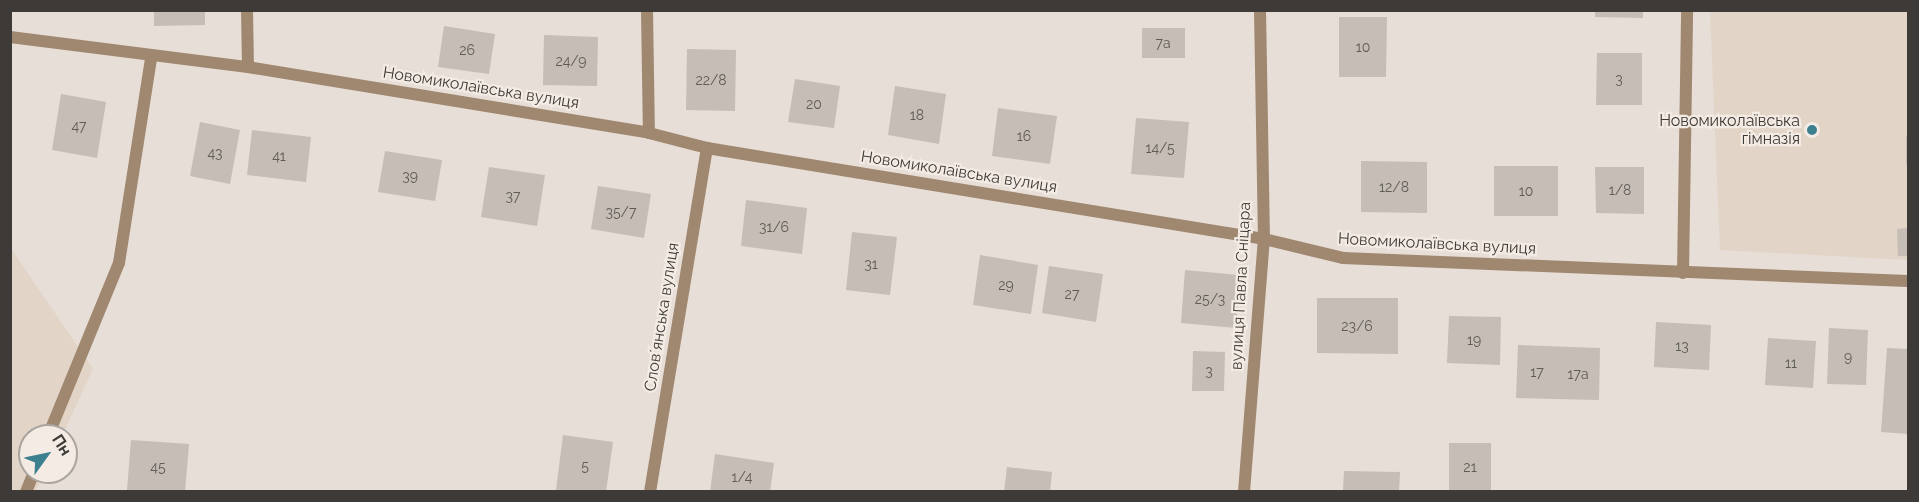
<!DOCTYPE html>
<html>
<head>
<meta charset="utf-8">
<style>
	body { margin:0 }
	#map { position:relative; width:1919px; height:502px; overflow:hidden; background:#e6ded7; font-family:Raleway,sans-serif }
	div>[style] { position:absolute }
	.built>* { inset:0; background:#e2d4c7 }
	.building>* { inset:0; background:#c5bdb6 }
	.lane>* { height:12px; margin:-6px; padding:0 6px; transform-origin:6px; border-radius:6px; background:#a0876f }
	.street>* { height:12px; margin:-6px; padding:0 6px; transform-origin:6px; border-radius:6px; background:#a0876f }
	.dots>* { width:16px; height:16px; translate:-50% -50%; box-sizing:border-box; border:3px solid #f3ebe4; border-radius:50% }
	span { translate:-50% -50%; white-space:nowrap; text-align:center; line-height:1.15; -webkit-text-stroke:4.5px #f3ebe4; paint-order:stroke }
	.number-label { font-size:14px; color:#5f5b57 }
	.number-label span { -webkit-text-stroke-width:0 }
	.street-label { font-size:16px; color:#3d3a37 }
	.poi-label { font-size:16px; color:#3d3a37 }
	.right { translate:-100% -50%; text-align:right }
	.frame { position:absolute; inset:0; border:12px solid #3d3a37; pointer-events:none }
	.north { position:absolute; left:18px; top:424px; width:60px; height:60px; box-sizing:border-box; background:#f3ebe4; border:2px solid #aaa49f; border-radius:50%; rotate:57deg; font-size:16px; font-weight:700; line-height:24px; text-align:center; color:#3d3a37 }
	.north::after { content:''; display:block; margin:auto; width:21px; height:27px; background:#3c7f8f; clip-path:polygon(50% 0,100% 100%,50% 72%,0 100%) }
</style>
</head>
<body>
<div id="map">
	<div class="built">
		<i style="clip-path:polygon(1710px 11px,1908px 11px,1908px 260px,1720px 250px)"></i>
		<i style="clip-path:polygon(10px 247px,93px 369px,62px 436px,30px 436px,30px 472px,45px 472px,36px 491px,11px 491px)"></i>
	</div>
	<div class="building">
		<i style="clip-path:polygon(154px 10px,205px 10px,205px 25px,154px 26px)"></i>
		<i style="clip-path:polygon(1595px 10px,1643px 10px,1643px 18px,1595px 17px)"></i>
		<i style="clip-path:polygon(1339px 17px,1387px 17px,1386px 77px,1339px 77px)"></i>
		<i style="clip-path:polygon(444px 26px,495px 34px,489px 74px,438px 67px)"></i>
		<i style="clip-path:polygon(1142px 28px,1185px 28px,1185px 58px,1142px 58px)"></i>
		<i style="clip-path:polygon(544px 35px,598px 37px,597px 86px,543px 85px)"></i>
		<i style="clip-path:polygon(687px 49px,736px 50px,735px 111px,686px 110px)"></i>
		<i style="clip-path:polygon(1597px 53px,1642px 53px,1642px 105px,1596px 105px)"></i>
		<i style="clip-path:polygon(795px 79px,840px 86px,834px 128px,788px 122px)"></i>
		<i style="clip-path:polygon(895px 86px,946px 94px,939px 144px,888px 135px)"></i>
		<i style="clip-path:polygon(61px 94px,106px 102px,97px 158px,52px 150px)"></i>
		<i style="clip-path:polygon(998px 108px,1057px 116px,1050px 164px,992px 156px)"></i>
		<i style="clip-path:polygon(1136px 118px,1189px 122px,1184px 178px,1131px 174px)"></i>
		<i style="clip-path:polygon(200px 122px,240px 130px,230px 184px,190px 176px)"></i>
		<i style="clip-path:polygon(252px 130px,311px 137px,306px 182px,247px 175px)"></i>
		<i style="clip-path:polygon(1906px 136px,1908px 136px,1908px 165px,1906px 165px)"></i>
		<i style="clip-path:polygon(385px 151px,442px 160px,435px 201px,378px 192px)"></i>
		<i style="clip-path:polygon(1361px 161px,1427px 162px,1427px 213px,1361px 212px)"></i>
		<i style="clip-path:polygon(1494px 166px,1558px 166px,1558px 216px,1494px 216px)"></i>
		<i style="clip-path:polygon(489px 167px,545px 175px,537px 226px,481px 217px)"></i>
		<i style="clip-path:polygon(1595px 167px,1644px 167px,1644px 214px,1596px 213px)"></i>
		<i style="clip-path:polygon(598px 186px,651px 194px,644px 238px,591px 229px)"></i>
		<i style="clip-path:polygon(746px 200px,807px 208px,802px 254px,741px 246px)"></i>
		<i style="clip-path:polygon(1908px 228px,1908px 256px,1898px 256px,1897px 229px)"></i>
		<i style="clip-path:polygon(852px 232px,897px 237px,890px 295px,846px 290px)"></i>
		<i style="clip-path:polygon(980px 255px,1038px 265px,1031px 314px,973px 305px)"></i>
		<i style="clip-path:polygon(1049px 266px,1103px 274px,1096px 322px,1042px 313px)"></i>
		<i style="clip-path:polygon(1185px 270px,1239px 275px,1236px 328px,1181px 323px)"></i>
		<i style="clip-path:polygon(1317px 298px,1398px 298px,1398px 354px,1317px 353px)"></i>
		<i style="clip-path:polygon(1449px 316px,1501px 317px,1500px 365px,1447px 363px)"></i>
		<i style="clip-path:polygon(1656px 322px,1711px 325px,1709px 370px,1654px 367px)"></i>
		<i style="clip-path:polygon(1829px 328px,1868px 330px,1866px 385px,1827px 384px)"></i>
		<i style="clip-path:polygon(1768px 338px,1816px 341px,1813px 388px,1765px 385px)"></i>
		<i style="clip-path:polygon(1518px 345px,1600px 348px,1599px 400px,1516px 398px)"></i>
		<i style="clip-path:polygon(1887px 348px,1908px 349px,1908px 434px,1881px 432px)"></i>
		<i style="clip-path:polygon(1193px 351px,1225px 352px,1224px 391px,1192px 391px)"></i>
		<i style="clip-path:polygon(563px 435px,613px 442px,606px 492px,556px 490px)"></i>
		<i style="clip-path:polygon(131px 440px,189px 444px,185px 492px,127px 490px)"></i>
		<i style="clip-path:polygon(1449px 443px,1491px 443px,1491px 492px,1449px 491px)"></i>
		<i style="clip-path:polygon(715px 454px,774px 463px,770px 492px,710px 492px)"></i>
		<i style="clip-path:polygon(1007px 467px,1052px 472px,1050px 492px,1004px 492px)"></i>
		<i style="clip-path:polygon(1344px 471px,1400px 472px,1399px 492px,1343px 492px)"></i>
	</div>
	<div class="lane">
		<i style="left:48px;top:436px;width:187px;rotate:-67.7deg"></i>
		<i style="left:119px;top:263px;width:206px;rotate:-81.1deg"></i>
		<i style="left:26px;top:492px;width:22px;rotate:-68deg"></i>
	</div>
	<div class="street">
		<i style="left:247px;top:10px;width:57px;rotate:89deg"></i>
		<i style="left:647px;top:10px;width:123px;rotate:89.1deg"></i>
		<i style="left:10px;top:37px;width:240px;rotate:7.2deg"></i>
		<i style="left:248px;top:67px;width:406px;rotate:9.3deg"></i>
		<i style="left:649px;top:133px;width:60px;rotate:14.5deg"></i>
		<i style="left:707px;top:148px;width:564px;rotate:9.28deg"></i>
		<i style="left:1264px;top:239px;width:81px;rotate:13.5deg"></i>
		<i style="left:1343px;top:258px;width:565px;rotate:2.33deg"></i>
		<i style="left:1683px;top:273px;width:263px;rotate:-89.1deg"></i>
		<i style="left:650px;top:492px;width:349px;rotate:-80.6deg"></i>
		<i style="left:1244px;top:492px;width:254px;rotate:-85.5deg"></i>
		<i style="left:1264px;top:239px;width:229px;rotate:-91deg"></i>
	</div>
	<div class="dots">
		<i style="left:1812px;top:130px;background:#3c7f8f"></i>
	</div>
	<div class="number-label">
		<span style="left:1163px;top:43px">7а</span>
		<span style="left:1363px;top:47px">10</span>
		<span style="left:467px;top:50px">26</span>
		<span style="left:571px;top:61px">24/9</span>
		<span style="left:1619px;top:79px">3</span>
		<span style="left:711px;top:80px">22/8</span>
		<span style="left:814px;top:104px">20</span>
		<span style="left:917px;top:115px">18</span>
		<span style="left:79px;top:126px">47</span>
		<span style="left:1024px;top:136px">16</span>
		<span style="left:1160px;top:148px">14/5</span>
		<span style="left:215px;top:153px">43</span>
		<span style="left:279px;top:156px">41</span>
		<span style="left:410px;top:176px">39</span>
		<span style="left:1394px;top:187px">12/8</span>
		<span style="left:1620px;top:190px">1/8</span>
		<span style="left:1526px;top:191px">10</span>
		<span style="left:513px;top:196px">37</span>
		<span style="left:621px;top:212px">35/7</span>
		<span style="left:774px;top:227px">31/6</span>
		<span style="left:871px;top:264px">31</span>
		<span style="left:1006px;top:285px">29</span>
		<span style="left:1072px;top:294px">27</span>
		<span style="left:1210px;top:299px">25/3</span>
		<span style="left:1357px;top:326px">23/6</span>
		<span style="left:1474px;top:340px">19</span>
		<span style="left:1682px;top:346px">13</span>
		<span style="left:1848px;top:357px">9</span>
		<span style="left:1791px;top:363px">11</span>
		<span style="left:1209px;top:371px">3</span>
		<span style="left:1537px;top:372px">17</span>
		<span style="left:1578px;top:374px">17а</span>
		<span style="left:585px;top:466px">5</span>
		<span style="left:158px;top:467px">45</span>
		<span style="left:1470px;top:467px">21</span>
		<span style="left:742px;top:477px">1/4</span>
	</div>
	<div class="street-label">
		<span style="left:481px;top:88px;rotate:9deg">Новомиколаївська вулиця</span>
		<span style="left:959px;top:172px;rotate:9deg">Новомиколаївська вулиця</span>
		<span style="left:1437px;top:244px;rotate:3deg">Новомиколаївська вулиця</span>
		<span style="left:1241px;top:286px;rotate:-87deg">вулиця Павла Сніцара</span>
		<span style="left:662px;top:317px;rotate:-81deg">Словʼянська вулиця</span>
	</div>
	<div class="poi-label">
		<span class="right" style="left:1800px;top:130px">Новомиколаївська<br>гімназія</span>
	</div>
	<div class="frame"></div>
	<div class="north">Пн</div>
</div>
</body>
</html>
